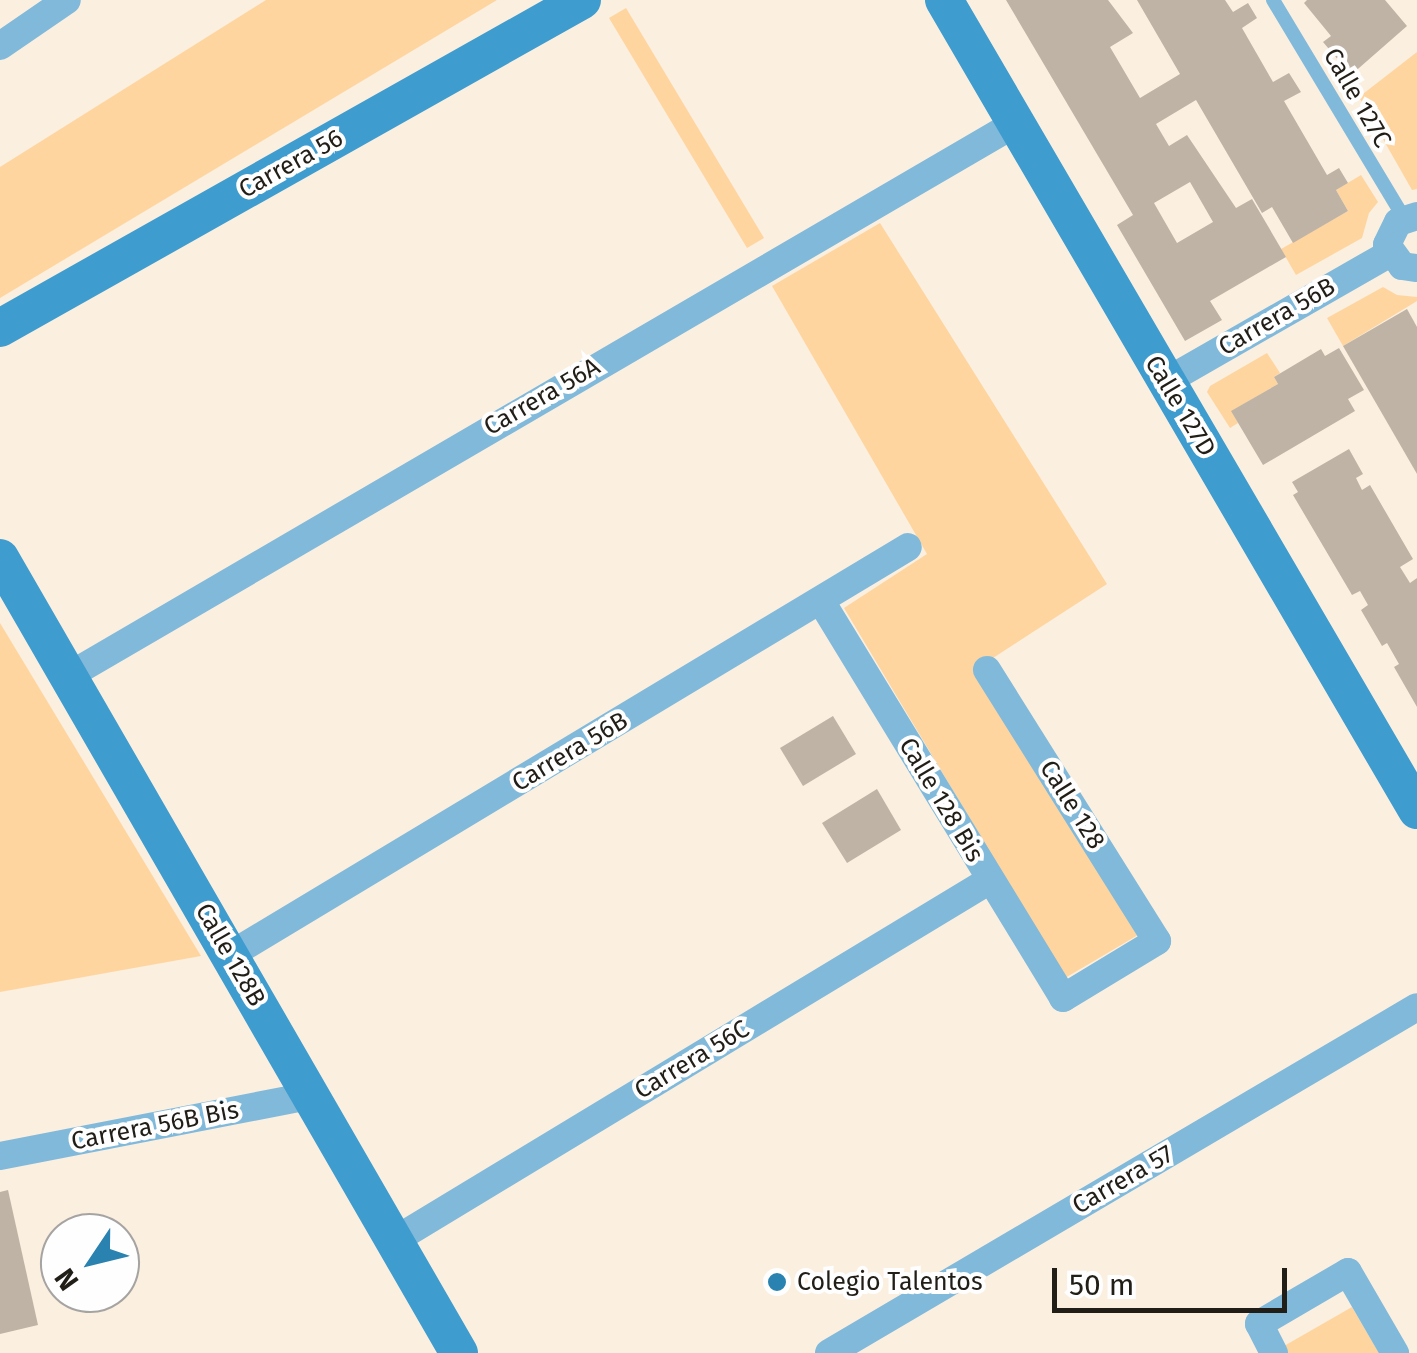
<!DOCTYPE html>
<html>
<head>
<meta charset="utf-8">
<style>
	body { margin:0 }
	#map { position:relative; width:1417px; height:1353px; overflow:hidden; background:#fbefe0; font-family:"Fira Sans",sans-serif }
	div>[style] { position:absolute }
	.green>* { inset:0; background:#ffd59f }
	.building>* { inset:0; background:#bfb3a5 }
	.lane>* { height:14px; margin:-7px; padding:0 7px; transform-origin:7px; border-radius:7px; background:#81b9db }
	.street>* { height:28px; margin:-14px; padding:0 14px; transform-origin:14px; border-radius:14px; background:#81b9db }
	.secondary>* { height:38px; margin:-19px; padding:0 19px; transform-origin:19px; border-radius:19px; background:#3e9ccf }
	.dots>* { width:28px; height:28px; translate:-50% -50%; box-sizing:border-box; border:5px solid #fefefe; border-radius:50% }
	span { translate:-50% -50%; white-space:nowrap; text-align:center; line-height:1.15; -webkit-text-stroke:8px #fefefe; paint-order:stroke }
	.street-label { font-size:25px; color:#211d17 }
	.poi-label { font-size:25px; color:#211d17 }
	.left { translate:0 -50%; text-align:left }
	.north { position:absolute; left:40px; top:1213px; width:100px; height:100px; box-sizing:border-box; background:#fefefe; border:2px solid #a6a4a2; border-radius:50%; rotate:235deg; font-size:28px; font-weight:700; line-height:40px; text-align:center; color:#211d17 }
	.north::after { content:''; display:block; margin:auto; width:35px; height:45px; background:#2982b0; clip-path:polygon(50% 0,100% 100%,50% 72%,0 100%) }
	.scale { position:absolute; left:1052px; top:1268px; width:235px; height:45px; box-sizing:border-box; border:5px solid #211d17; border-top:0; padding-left:12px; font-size:30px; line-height:35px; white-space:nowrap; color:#211d17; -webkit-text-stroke:8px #fefefe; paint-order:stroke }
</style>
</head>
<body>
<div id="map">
	<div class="green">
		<i style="clip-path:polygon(266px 0,497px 0,0 298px,0 167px)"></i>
		<i style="clip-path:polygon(626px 8px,764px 238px,747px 248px,609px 18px)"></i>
		<i style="clip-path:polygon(1417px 52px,1417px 189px,1412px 190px,1359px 97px)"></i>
		<i style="clip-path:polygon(1361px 175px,1378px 202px,1369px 213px,1362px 238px,1296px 275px,1281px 249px,1348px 211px,1336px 190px)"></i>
		<i style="clip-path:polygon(880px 223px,1107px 584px,976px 669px,1138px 935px,1065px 978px,844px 608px,927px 554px,772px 286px)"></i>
		<i style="clip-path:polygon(1383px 287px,1397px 295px,1417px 297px,1417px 301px,1343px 346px,1327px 318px)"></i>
		<i style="clip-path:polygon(1267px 353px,1280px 373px,1274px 377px,1278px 384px,1232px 411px,1238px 423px,1230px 428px,1207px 392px,1210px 386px)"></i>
		<i style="clip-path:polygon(0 623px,201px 956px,0 992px)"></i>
		<i style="clip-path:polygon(1352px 1307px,1379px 1353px,1288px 1353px,1284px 1346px)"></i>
	</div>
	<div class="building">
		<i style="clip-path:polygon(evenodd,1006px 0,1108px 0,1133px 33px,1110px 47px,1140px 98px,1180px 74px,1137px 0,1225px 0,1233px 12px,1248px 3px,1257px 18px,1242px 28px,1273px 82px,1289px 73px,1301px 92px,1284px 101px,1327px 175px,1339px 168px,1348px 183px,1336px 190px,1348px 211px,1293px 243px,1272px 207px,1262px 213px,1196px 100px,1156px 124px,1169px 146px,1187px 135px,1236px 208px,1252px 199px,1286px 257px,1210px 301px,1222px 320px,1185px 341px,1117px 225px,1133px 215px,1006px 0,1190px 182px,1213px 222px,1177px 243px,1154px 203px,1190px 182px)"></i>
		<i style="clip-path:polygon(1307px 0,1385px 0,1407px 26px,1351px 75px,1323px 42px,1331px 36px,1304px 3px)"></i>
		<i style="clip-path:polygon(1407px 309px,1417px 327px,1417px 474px,1343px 346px)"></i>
		<i style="clip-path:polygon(1339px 348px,1364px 390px,1348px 399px,1355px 411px,1263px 465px,1231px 411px,1278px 384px,1274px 377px,1321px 349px,1325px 356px)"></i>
		<i style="clip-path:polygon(1349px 449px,1363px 474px,1356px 478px,1362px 490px,1370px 485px,1413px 559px,1400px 567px,1410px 583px,1417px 578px,1417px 707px,1394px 667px,1399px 664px,1387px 643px,1382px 646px,1361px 610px,1368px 605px,1360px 591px,1352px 595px,1293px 495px,1298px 492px,1292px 482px)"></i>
		<i style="clip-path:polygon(833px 716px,856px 754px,803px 786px,780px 748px)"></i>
		<i style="clip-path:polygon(877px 789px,901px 830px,847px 863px,822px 823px)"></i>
		<i style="clip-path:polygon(8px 1190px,38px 1325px,0 1334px,0 1192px)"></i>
	</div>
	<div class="lane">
		<i style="left:1273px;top:0;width:254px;rotate:59deg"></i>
	</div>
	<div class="street">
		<i style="left:0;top:46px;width:81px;rotate:-34.5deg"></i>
		<i style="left:1417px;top:216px;width:20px;rotate:162deg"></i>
		<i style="left:1398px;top:222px;width:25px;rotate:116deg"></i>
		<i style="left:1387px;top:245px;width:26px;rotate:54deg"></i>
		<i style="left:1402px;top:266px;width:15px;rotate:8deg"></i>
		<i style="left:1165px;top:382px;width:259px;rotate:-29.8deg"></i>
		<i style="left:821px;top:601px;width:465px;rotate:58.6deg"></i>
		<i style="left:1063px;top:998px;width:110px;rotate:-31.2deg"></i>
		<i style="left:1157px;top:941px;width:320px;rotate:-122.1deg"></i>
		<i style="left:70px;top:675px;width:1095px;rotate:-30.26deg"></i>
		<i style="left:230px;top:955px;width:791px;rotate:-31.04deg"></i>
		<i style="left:0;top:1156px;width:316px;rotate:-11deg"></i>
		<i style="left:395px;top:1240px;width:695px;rotate:-31.18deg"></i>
		<i style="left:829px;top:1353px;width:682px;rotate:-30.47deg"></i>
		<i style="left:1274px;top:1353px;width:33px;rotate:-117deg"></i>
		<i style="left:1259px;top:1324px;width:103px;rotate:-30.3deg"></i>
		<i style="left:1348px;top:1272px;width:94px;rotate:59.9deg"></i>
	</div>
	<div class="secondary">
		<i style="left:944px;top:0;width:938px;rotate:59.72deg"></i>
		<i style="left:0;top:328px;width:668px;rotate:-29.4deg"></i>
		<i style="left:0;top:558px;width:918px;rotate:60deg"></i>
	</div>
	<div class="dots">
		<i style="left:777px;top:1282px;background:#2982b0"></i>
	</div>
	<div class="street-label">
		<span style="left:1357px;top:98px;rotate:60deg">Calle 127C</span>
		<span style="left:291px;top:164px;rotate:-29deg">Carrera 56</span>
		<span style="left:1277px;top:317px;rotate:-30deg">Carrera 56B</span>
		<span style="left:542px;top:397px;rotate:-30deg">Carrera 56A</span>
		<span style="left:1180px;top:406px;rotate:59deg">Calle 127D</span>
		<span style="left:570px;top:752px;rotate:-31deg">Carrera 56B</span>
		<span style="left:941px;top:800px;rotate:59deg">Calle 128 Bis</span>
		<span style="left:1072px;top:805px;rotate:58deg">Calle 128</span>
		<span style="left:230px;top:955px;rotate:60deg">Calle 128B</span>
		<span style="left:692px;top:1060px;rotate:-31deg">Carrera 56C</span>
		<span style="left:155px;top:1126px;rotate:-11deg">Carrera 56B Bis</span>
		<span style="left:1123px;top:1180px;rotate:-30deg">Carrera 57</span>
	</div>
	<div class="poi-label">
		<span class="left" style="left:797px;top:1282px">Colegio Talentos</span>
	</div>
	<div class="north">N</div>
	<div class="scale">50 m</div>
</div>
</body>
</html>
